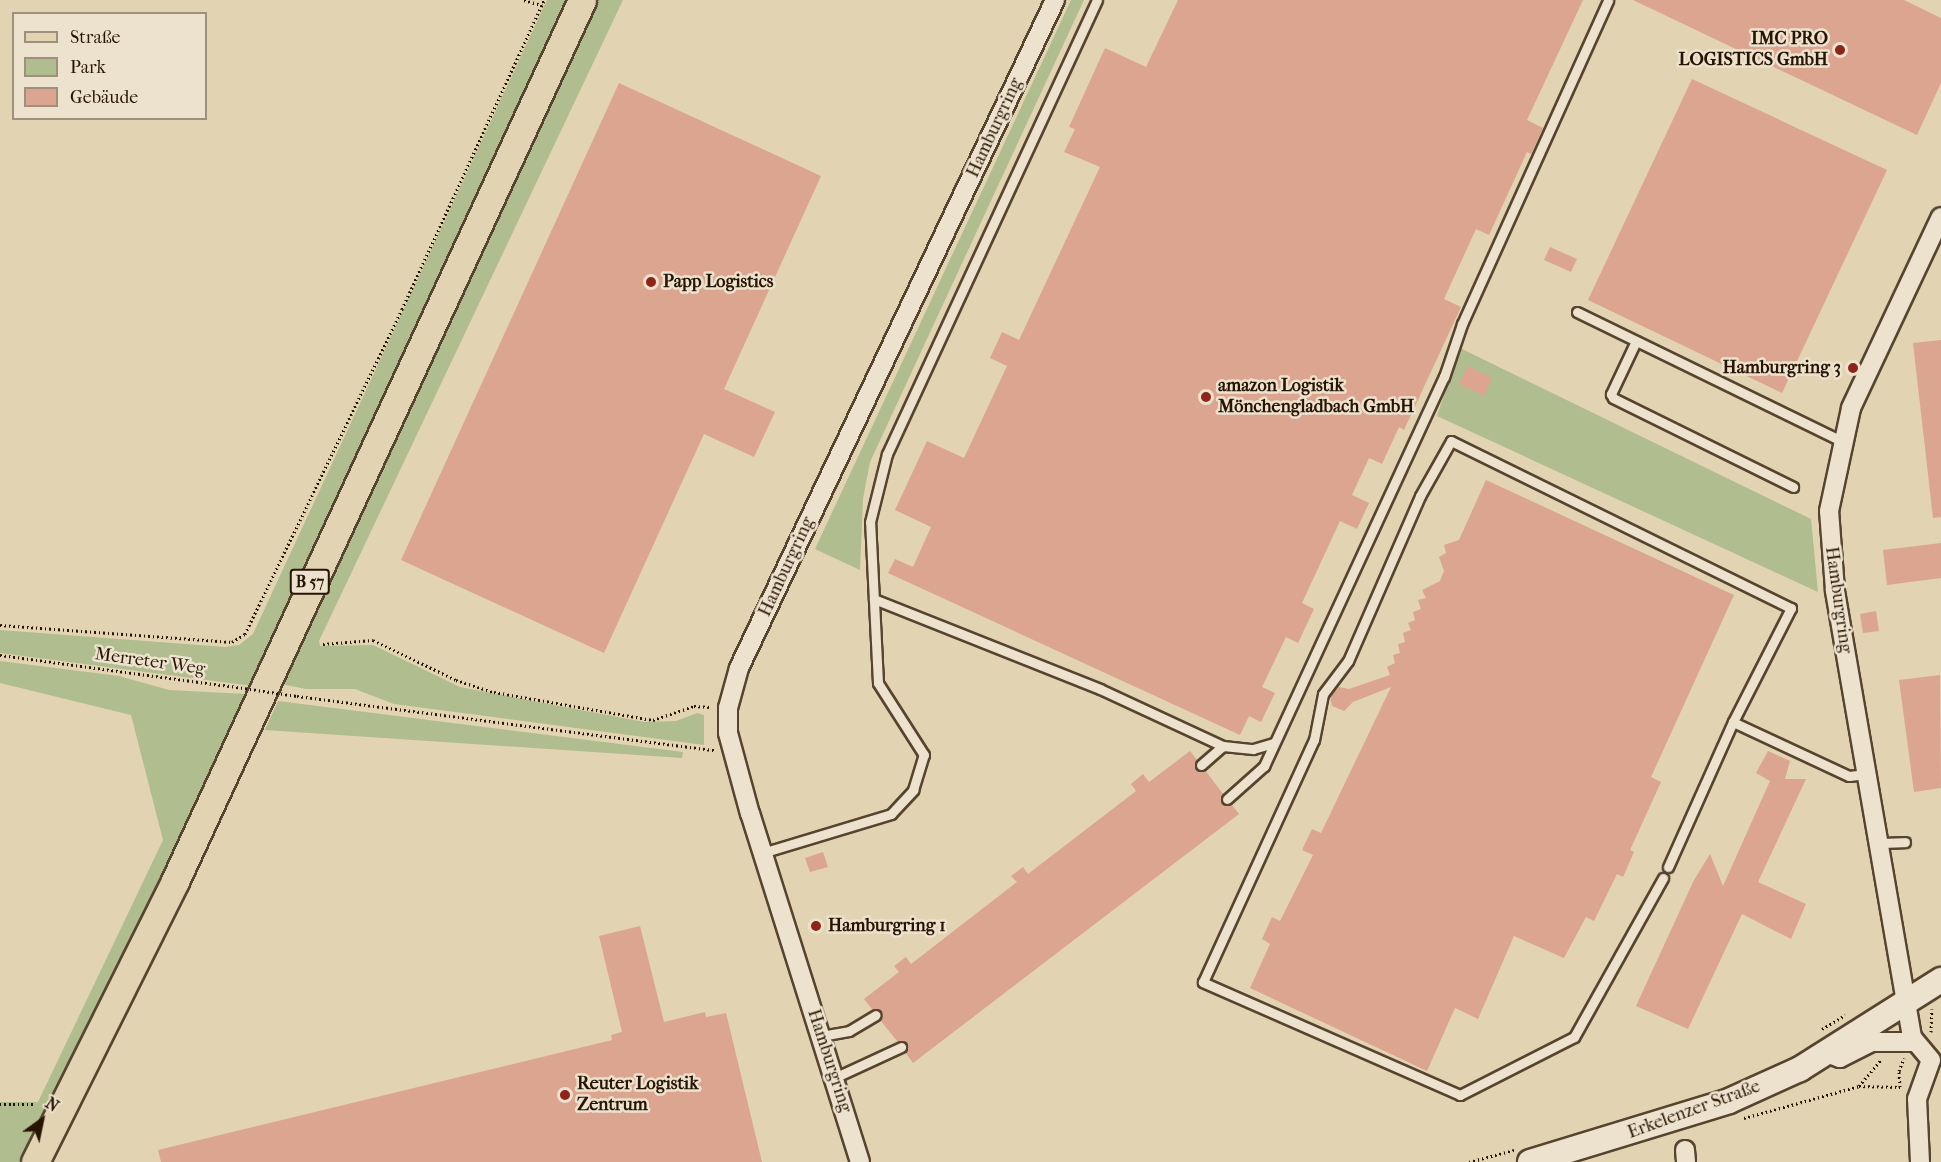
<!DOCTYPE html>
<html>
<head>
<meta charset="utf-8">
<style>
	body { margin:0 }
	#map { position:relative; width:1941px; height:1162px; overflow:hidden; background:#e2d3b3; font-family:"IM FELL French Canon",serif }
	div>[style] { position:absolute }
	.green>* { inset:0; background:#b0bd8e }
	.building>* { inset:0; background:#dca590 }
	.path>* { height:3px; margin-top:-1.5px; transform-origin:0; background:repeating-linear-gradient(90deg,#281402 0 1.5px,transparent 0 4.5px) }
	.roads { filter:drop-shadow(2px 0 #56442e) drop-shadow(-2px 0 #56442e) drop-shadow(0 2px #56442e) drop-shadow(0 -2px #56442e) }
	.lane>* { height:9px; margin:-4.5px; padding:0 4.5px; transform-origin:4.5px; border-radius:4.5px; background:#ece2ce }
	.street>* { height:18px; margin:-9px; padding:0 9px; transform-origin:9px; border-radius:9px; background:#ece2ce }
	.secondary>* { height:24px; margin:-12px; padding:0 12px; transform-origin:12px; border-radius:12px; background:#ece2ce }
	.primary>* { height:27px; margin:-13.5px; padding:0 13.5px; transform-origin:13.5px; border-radius:13.5px; background:#e2d3b3 }
	.path-bridge>* { height:3px; margin-top:-1.5px; transform-origin:0; background:repeating-linear-gradient(90deg,#281402 0 1.5px,transparent 0 4.5px) }
	.dots>* { width:16px; height:16px; translate:-50% -50%; box-sizing:border-box; border:3px solid #ece2ce; border-radius:50% }
	span { translate:-50% -50%; white-space:nowrap; text-align:center; line-height:1.15; -webkit-text-stroke:5px #ece2ce; paint-order:stroke }
	.shield-label span { padding:2px 4px; background:#ece2ce; border:2px solid; border-radius:4px; -webkit-text-stroke-width:0 }
	.shield-label { font-size:16px; color:#281402; font-weight:700 }
	.poi-label { font-size:18px; color:#281402; font-weight:700 }
	.right { translate:-100% -50%; text-align:right }
	.left { translate:0 -50%; text-align:left }
	.street-label { font-size:18px; color:#281402 }
	.legend { position:absolute; left:12px; top:12px; width:195px; height:108px; box-sizing:border-box; background:#ece2ce; border:2px solid #9e907c; margin:0; padding:8px 10px; list-style:none; font-size:18px; color:#281402 }
	.legend li { display:flex; align-items:center; gap:12px; height:30px }
	.legend b { width:30px; border:2px solid #9e907c }
	.north { position:absolute; left:12px; top:1090px; width:60px; height:60px; -webkit-text-stroke:4px #ece2ce; paint-order:stroke; rotate:33deg; font-size:16px; font-weight:700; line-height:24px; text-align:center; color:#281402 }
	.north::after { content:''; display:block; margin:auto; width:21px; height:27px; background:#281402; clip-path:polygon(50% 0,100% 100%,50% 72%,0 100%) }
</style>
</head>
<body>
<div id="map">
	<div class="green">
		<i style="clip-path:polygon(547px 0,572px 0,253px 686px,0 653px,0 630px,225px 647px,239px 645px,253px 634px)"></i>
		<i style="clip-path:polygon(596px 0,623px 0,319px 641px,320px 646px,373px 645px,460px 687px,644px 722px,676px 721px,697px 713px,704px 715px,704px 745px,394px 704px,355px 689px,306px 689px,281px 684px)"></i>
		<i style="clip-path:polygon(1071px 0,1084px 0,870px 462px,863px 499px,860px 570px,815px 549px)"></i>
		<i style="clip-path:polygon(1460px 348px,1811px 519px,1818px 592px,1437px 416px)"></i>
		<i style="clip-path:polygon(0 661px,119px 676px,169px 690px,246px 694px,85px 1044px,40px 1131px,19px 1162px,0 1162px,0 1102px,38px 1102px,163px 840px,131px 715px,0 683px)"></i>
		<i style="clip-path:polygon(278px 701px,683px 752px,682px 758px,265px 730px)"></i>
	</div>
	<div class="building">
		<i style="clip-path:polygon(1178px 0,1583px 0,1527px 120px,1543px 128px,1531px 154px,1527px 152px,1489px 235px,1476px 229px,1444px 299px,1461px 307px,1404px 430px,1399px 427px,1382px 464px,1369px 458px,1352px 495px,1369px 503px,1357px 529px,1340px 521px,1302px 603px,1314px 609px,1298px 643px,1286px 637px,1262px 687px,1275px 693px,1261px 722px,1249px 716px,1240px 735px,888px 573px,895px 559px,913px 567px,931px 527px,895px 510px,927px 441px,964px 458px,1007px 366px,990px 358px,1002px 332px,1019px 340px,1100px 167px,1064px 152px,1075px 129px,1069px 127px,1105px 48px,1146px 67px)"></i>
		<i style="clip-path:polygon(1633px 0,1904px 0,1941px 18px,1941px 83px,1917px 135px)"></i>
		<i style="clip-path:polygon(1692px 79px,1887px 170px,1782px 393px,1588px 300px)"></i>
		<i style="clip-path:polygon(619px 83px,821px 176px,724px 389px,775px 412px,754px 457px,704px 434px,604px 653px,401px 560px)"></i>
		<i style="clip-path:polygon(1550px 247px,1577px 259px,1571px 272px,1544px 260px)"></i>
		<i style="clip-path:polygon(1941px 340px,1941px 517px,1933px 518px,1913px 343px)"></i>
		<i style="clip-path:polygon(1468px 366px,1492px 378px,1484px 396px,1459px 384px)"></i>
		<i style="clip-path:polygon(1486px 480px,1734px 595px,1651px 777px,1661px 782px,1630px 850px,1634px 852px,1623px 877px,1617px 874px,1594px 921px,1586px 917px,1564px 958px,1514px 936px,1478px 1019px,1455px 1008px,1427px 1071px,1250px 988px,1270px 944px,1262px 939px,1272px 917px,1280px 921px,1313px 855px,1302px 850px,1312px 829px,1321px 833px,1391px 687px,1353px 702px,1344px 711px,1332px 706px,1330px 696px,1339px 687px,1349px 689px,1390px 675px,1387px 667px,1395px 663px,1393px 655px,1400px 653px,1398px 644px,1405px 642px,1403px 633px,1411px 630px,1408px 623px,1415px 620px,1413px 612px,1421px 609px,1418px 600px,1426px 598px,1422px 590px,1440px 581px,1444px 571px,1439px 557px,1446px 553px,1444px 545px,1459px 540px)"></i>
		<i style="clip-path:polygon(1941px 543px,1941px 578px,1887px 585px,1883px 550px)"></i>
		<i style="clip-path:polygon(1876px 611px,1879px 631px,1863px 633px,1860px 614px)"></i>
		<i style="clip-path:polygon(1940px 675px,1941px 788px,1914px 792px,1899px 680px)"></i>
		<i style="clip-path:polygon(1190px 751px,1197px 760px,1196px 769px,1205px 770px,1223px 794px,1222px 803px,1231px 804px,1239px 814px,913px 1063px,905px 1052px,907px 1044px,897px 1041px,880px 1020px,881px 1011px,872px 1009px,864px 999px,899px 972px,894px 966px,906px 957px,911px 964px,1017px 882px,1011px 876px,1023px 867px,1028px 874px,1136px 791px,1131px 784px,1143px 774px,1149px 782px)"></i>
		<i style="clip-path:polygon(1768px 751px,1790px 761px,1785px 779px,1806px 779px,1758px 882px,1806px 904px,1791px 939px,1742px 914px,1688px 1029px,1636px 1006px,1694px 880px,1710px 854px,1723px 886px,1770px 781px,1756px 773px)"></i>
		<i style="clip-path:polygon(823px 852px,828px 867px,810px 872px,805px 858px)"></i>
		<i style="clip-path:polygon(640px 926px,664px 1022px,705px 1012px,706px 1017px,726px 1013px,762px 1162px,161px 1162px,158px 1150px,612px 1040px,611px 1035px,622px 1032px,599px 936px)"></i>
	</div>
	<div class="path">
		<i style="left:524px;top:0;width:19px;rotate:16deg"></i>
		<i style="left:0;top:625px;width:233px;rotate:4.2deg"></i>
		<i style="left:232px;top:642px;width:15px;rotate:-32deg"></i>
		<i style="left:245px;top:634px;width:361px;rotate:-64.2deg"></i>
		<i style="left:402px;top:309px;width:340px;rotate:-65.3deg"></i>
		<i style="left:323px;top:644px;width:50px;rotate:-4.6deg"></i>
		<i style="left:373px;top:640px;width:92px;rotate:25.7deg"></i>
		<i style="left:456px;top:680px;width:40px;rotate:18deg"></i>
		<i style="left:494px;top:692px;width:161px;rotate:10deg"></i>
		<i style="left:653px;top:720px;width:43px;rotate:-18.9deg"></i>
		<i style="left:694px;top:706px;width:17px;rotate:3deg"></i>
		<i style="left:0;top:655px;width:225px;rotate:7.7deg"></i>
		<i style="left:297px;top:696px;width:421px;rotate:7.4deg"></i>
		<i style="left:1822px;top:1029px;width:27px;rotate:-31deg"></i>
		<i style="left:1931px;top:1032px;width:23px;rotate:-88deg"></i>
		<i style="left:1859px;top:1086px;width:41px;rotate:1.4deg"></i>
		<i style="left:1900px;top:1087px;width:16px;rotate:-94deg"></i>
		<i style="left:1899px;top:1071px;width:14px;rotate:-69deg"></i>
		<i style="left:0;top:1104px;width:34px"></i>
		<i style="left:1744px;top:1118px;width:119px;rotate:-15.5deg"></i>
		<i style="left:1859px;top:1086px;width:35px;rotate:-50deg"></i>
		<i style="left:1469px;top:1162px;width:47px;rotate:-14.9deg"></i>
	</div>
	<div class="roads">
		<div class="lane">
			<i style="left:1577px;top:312px;width:294px;rotate:26deg"></i>
			<i style="left:1636px;top:341px;width:59px;rotate:115.3deg"></i>
			<i style="left:1611px;top:394px;width:4px;rotate:63deg"></i>
			<i style="left:1613px;top:398px;width:201px;rotate:26.3deg"></i>
			<i style="left:874px;top:599px;width:243px;rotate:21.7deg"></i>
			<i style="left:1100px;top:689px;width:136px;rotate:24.9deg"></i>
			<i style="left:1223px;top:746px;width:30px;rotate:6deg"></i>
			<i style="left:1253px;top:749px;width:22px;rotate:-16deg"></i>
			<i style="left:1201px;top:765px;width:29px;rotate:-41deg"></i>
			<i style="left:1227px;top:799px;width:50px;rotate:-41.7deg"></i>
			<i style="left:1264px;top:766px;width:429px;rotate:-65.2deg"></i>
			<i style="left:1444px;top:377px;width:56px;rotate:-71.2deg"></i>
			<i style="left:1462px;top:324px;width:355px;rotate:-65.7deg"></i>
			<i style="left:1879px;top:843px;width:26px;rotate:-2deg"></i>
			<i style="left:762px;top:853px;width:135px;rotate:-16.8deg"></i>
			<i style="left:891px;top:814px;width:33px;rotate:-47deg"></i>
			<i style="left:913px;top:790px;width:37px;rotate:-73deg"></i>
			<i style="left:924px;top:755px;width:85px;rotate:-122.6deg"></i>
			<i style="left:878px;top:683px;width:161px;rotate:-92.8deg"></i>
			<i style="left:870px;top:522px;width:70px;rotate:-76deg"></i>
			<i style="left:887px;top:454px;width:500px;rotate:-65.18deg"></i>
			<i style="left:1668px;top:867px;width:159px;rotate:-65.9deg"></i>
			<i style="left:1663px;top:878px;width:182px;rotate:119.2deg"></i>
			<i style="left:1574px;top:1037px;width:128px;rotate:153deg"></i>
			<i style="left:1460px;top:1095px;width:281px;rotate:-156.3deg"></i>
			<i style="left:1203px;top:982px;width:266px;rotate:-65.4deg"></i>
			<i style="left:1314px;top:740px;width:47px;rotate:-78.9deg"></i>
			<i style="left:1323px;top:694px;width:41px;rotate:-52.9deg"></i>
			<i style="left:1348px;top:661px;width:180px;rotate:-66.4deg"></i>
			<i style="left:1420px;top:496px;width:63px;rotate:-60.6deg"></i>
			<i style="left:1451px;top:441px;width:379px;rotate:26.2deg"></i>
			<i style="left:1791px;top:608px;width:128px;rotate:117deg"></i>
			<i style="left:1733px;top:722px;width:128px;rotate:25deg"></i>
			<i style="left:1849px;top:776px;width:17px;rotate:-7deg"></i>
			<i style="left:821px;top:1036px;width:28px;rotate:-10deg"></i>
			<i style="left:849px;top:1031px;width:31px;rotate:-31deg"></i>
			<i style="left:834px;top:1078px;width:74px;rotate:-24.8deg"></i>
		</div>
		<div class="street">
			<i style="left:1827px;top:1053px;width:14px;rotate:21deg"></i>
			<i style="left:1840px;top:1058px;width:35px;rotate:-27deg"></i>
			<i style="left:1871px;top:1042px;width:44px"></i>
			<i style="left:1685px;top:1150px;width:12px;rotate:85deg"></i>
			<i style="left:860px;top:1162px;width:365px;rotate:-107.5deg"></i>
			<i style="left:750px;top:814px;width:84px;rotate:-105.2deg"></i>
			<i style="left:728px;top:733px;width:25px;rotate:-90deg"></i>
			<i style="left:728px;top:708px;width:41px;rotate:-74.6deg"></i>
			<i style="left:739px;top:668px;width:739px;rotate:-64.68deg"></i>
			<i style="left:1920px;top:1162px;width:63px;rotate:-92.7deg"></i>
			<i style="left:1917px;top:1099px;width:41px;rotate:-70.3deg"></i>
			<i style="left:1931px;top:1060px;width:30px;rotate:-130deg"></i>
			<i style="left:1912px;top:1037px;width:454px;rotate:-99.8deg"></i>
			<i style="left:1835px;top:590px;width:79px;rotate:-94.3deg"></i>
			<i style="left:1829px;top:511px;width:105px;rotate:-77.9deg"></i>
			<i style="left:1851px;top:408px;width:211px;rotate:-64.8deg"></i>
		</div>
		<div class="secondary">
			<i style="left:1530px;top:1162px;width:208px;rotate:-17deg"></i>
			<i style="left:1729px;top:1101px;width:78px;rotate:-24.3deg"></i>
			<i style="left:1800px;top:1069px;width:167px;rotate:-32.3deg"></i>
		</div>
		<div class="primary">
			<i style="left:35px;top:1162px;width:314px;rotate:-63.5deg"></i>
			<i style="left:175px;top:881px;width:970px;rotate:-65.2deg"></i>
		</div>
	</div>
	<div class="path-bridge">
		<i style="left:223px;top:685px;width:75px;rotate:8.5deg"></i>
	</div>
	<div class="dots">
		<i style="left:1840px;top:50px;background:#8f2418"></i>
		<i style="left:651px;top:282px;background:#8f2418"></i>
		<i style="left:1853px;top:368px;background:#8f2418"></i>
		<i style="left:1206px;top:397px;background:#8f2418"></i>
		<i style="left:816px;top:926px;background:#8f2418"></i>
		<i style="left:565px;top:1095px;background:#8f2418"></i>
	</div>
	<div class="shield-label">
		<span style="left:310px;top:582px">B 57</span>
	</div>
	<div class="poi-label">
		<span class="right" style="left:1828px;top:50px">IMC PRO<br>LOGISTICS GmbH</span>
		<span class="left" style="left:663px;top:282px">Papp Logistics</span>
		<span class="right" style="left:1841px;top:368px">Hamburgring 3</span>
		<span class="left" style="left:1218px;top:397px">amazon Logistik<br>Mönchengladbach GmbH</span>
		<span class="left" style="left:828px;top:926px">Hamburgring 1</span>
		<span class="left" style="left:577px;top:1095px">Reuter Logistik<br>Zentrum</span>
	</div>
	<div class="street-label">
		<span style="left:995px;top:128px;rotate:-65deg">Hamburgring</span>
		<span style="left:787px;top:567px;rotate:-65deg">Hamburgring</span>
		<span style="left:1838px;top:600px;rotate:82deg">Hamburgring</span>
		<span style="left:150px;top:662px;rotate:8deg">Merreter Weg</span>
		<span style="left:829px;top:1061px;rotate:72deg">Hamburgring</span>
		<span style="left:1694px;top:1110px;rotate:-20deg">Erkelenzer Straße</span>
	</div>
	<ul class="legend">
	<li><b style="height:8px;background:#e2d3b3"></b>Straße</li>
	<li><b style="height:16px;background:#b0bd8e"></b>Park</li>
	<li><b style="height:16px;background:#dca590"></b>Gebäude</li>
	</ul>
	<div class="north">N</div>
</div>
</body>
</html>
